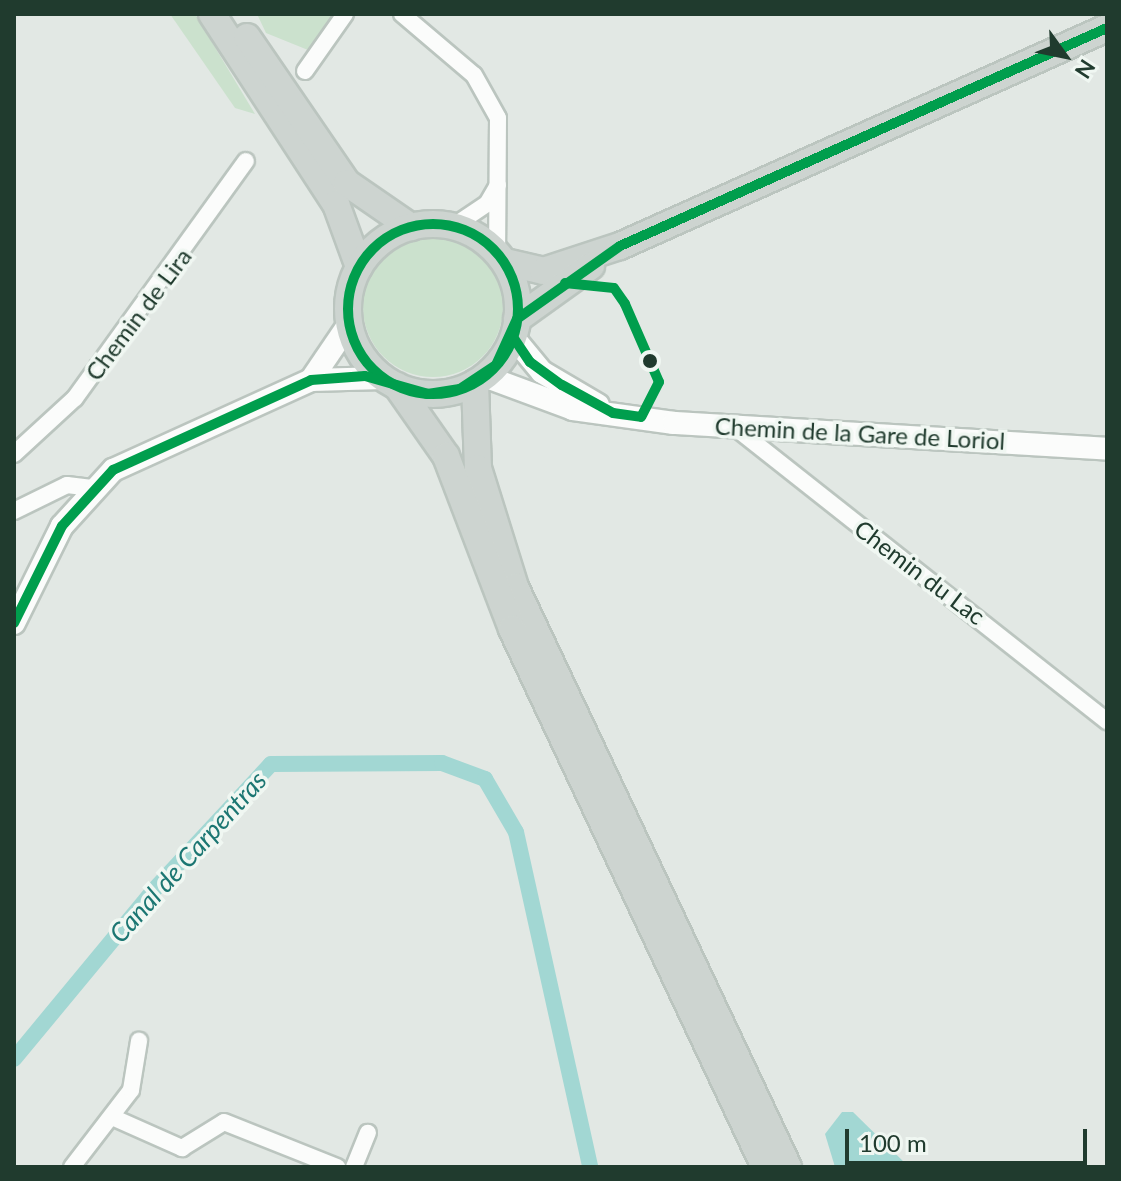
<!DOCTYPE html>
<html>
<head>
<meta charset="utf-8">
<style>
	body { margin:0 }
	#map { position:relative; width:1121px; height:1181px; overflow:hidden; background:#e2e8e4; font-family:Lato,sans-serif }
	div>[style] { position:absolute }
	.green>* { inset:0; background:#cbe1cd }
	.round { border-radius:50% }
	.water>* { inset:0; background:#a2d7d3 }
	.canal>* { height:16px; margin:-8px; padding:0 8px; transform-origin:8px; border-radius:8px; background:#a2d7d3 }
	.roads { filter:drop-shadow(2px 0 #bbc5bf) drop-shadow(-2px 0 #bbc5bf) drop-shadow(0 2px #bbc5bf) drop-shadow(0 -2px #bbc5bf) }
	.street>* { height:16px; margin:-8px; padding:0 8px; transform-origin:8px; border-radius:8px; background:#fbfcfb }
	.secondary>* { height:22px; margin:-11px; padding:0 11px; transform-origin:11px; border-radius:11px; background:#fbfcfb }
	.primary>* { height:26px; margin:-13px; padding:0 13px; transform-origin:13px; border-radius:13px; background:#cdd4d0 }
	.primary>.ring { margin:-13px; padding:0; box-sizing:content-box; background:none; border:26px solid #cdd4d0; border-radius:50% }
	.bus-1>* { height:10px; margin:-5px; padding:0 5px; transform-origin:5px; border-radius:5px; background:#009e4d }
	.bus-1>.ring { margin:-5px; padding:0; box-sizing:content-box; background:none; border:10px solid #009e4d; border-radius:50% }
	.dots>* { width:22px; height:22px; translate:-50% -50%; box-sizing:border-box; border:4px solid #f0f7f2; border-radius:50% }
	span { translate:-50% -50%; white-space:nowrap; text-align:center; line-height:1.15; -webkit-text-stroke:7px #f0f7f2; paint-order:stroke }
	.street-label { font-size:24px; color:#203b2e }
	.water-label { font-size:26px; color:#1b7672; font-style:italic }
	.frame { position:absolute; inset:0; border:16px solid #203b2e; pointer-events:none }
	.north { position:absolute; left:1025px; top:16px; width:80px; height:80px; -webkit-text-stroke:6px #f0f7f2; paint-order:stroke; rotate:123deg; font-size:22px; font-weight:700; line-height:32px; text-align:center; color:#203b2e }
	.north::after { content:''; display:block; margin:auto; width:28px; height:36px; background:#203b2e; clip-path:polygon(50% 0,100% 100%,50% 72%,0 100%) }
	.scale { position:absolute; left:845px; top:1129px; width:242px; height:36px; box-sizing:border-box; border:4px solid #203b2e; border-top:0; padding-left:10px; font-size:24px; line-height:28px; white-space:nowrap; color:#203b2e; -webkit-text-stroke:6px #f0f7f2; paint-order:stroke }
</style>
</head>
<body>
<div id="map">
	<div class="green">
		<i style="clip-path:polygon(170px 14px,195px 14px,255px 114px,235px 108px)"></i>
		<i style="clip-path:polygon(257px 14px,312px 16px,335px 14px,308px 50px,266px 33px)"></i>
		<i class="round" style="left:363px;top:237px;width:140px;height:140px"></i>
	</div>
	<div class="water">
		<i style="clip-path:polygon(842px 1112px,853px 1112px,909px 1167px,835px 1167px,825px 1134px)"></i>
	</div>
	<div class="canal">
		<i style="left:14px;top:1059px;width:218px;rotate:-50.4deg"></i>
		<i style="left:153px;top:891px;width:173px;rotate:-47.1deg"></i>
		<i style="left:271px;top:764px;width:171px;rotate:-0.3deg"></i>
		<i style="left:442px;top:763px;width:46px;rotate:20.4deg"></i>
		<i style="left:485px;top:779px;width:61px;rotate:59.7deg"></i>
		<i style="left:516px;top:832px;width:343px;rotate:77.5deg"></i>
	</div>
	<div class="roads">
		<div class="street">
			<i style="left:402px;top:14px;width:94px;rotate:40.3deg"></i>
			<i style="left:474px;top:75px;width:49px;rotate:60.8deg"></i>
			<i style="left:498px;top:118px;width:135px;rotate:90.4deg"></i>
			<i style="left:305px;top:71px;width:70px;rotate:-54.9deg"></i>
			<i style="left:454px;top:226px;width:40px;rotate:-34deg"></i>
			<i style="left:487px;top:204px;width:22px;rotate:-60deg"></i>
			<i style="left:732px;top:425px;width:478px;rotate:38.3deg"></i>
			<i style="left:14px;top:454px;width:83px;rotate:-42.6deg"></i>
			<i style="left:75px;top:398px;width:292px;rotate:-54.2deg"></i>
			<i style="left:14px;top:511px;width:59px;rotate:-26.1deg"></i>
			<i style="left:67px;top:485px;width:25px;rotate:7deg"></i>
			<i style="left:112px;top:1117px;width:77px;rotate:23.9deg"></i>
			<i style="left:182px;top:1148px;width:49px;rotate:-31.8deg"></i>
			<i style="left:224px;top:1122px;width:122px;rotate:21.7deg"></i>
			<i style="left:72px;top:1167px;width:97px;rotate:-52.5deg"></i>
			<i style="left:131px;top:1090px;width:50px;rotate:-80.7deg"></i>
			<i style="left:354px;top:1167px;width:37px;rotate:-68deg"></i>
		</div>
		<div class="secondary">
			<i style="left:513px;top:337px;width:45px;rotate:50.4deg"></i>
			<i style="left:542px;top:372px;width:65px;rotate:30.5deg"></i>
			<i style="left:484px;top:376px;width:95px;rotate:20.3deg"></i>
			<i style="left:573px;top:409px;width:102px;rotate:7.9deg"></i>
			<i style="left:674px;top:423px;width:434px;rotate:3.4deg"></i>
			<i style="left:311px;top:380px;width:68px;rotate:-55.8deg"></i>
			<i style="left:14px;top:623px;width:108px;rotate:-63.7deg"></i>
			<i style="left:62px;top:526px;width:76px;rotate:-47.7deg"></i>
			<i style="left:113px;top:470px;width:217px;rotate:-24.4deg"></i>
			<i style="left:311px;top:380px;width:73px;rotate:-1.6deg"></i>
		</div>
		<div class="primary">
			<i style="left:212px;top:14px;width:227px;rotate:56.9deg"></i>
			<i style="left:336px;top:204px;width:67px;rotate:69.9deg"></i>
			<i style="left:247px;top:37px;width:177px;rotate:55.6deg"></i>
			<i style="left:347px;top:183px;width:78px;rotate:34.5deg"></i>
			<i class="ring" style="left:348px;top:224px;width:144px;height:144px"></i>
			<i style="left:505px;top:262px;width:39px;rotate:13deg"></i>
			<i style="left:543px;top:271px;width:81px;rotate:-18deg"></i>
			<i style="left:620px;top:246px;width:534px;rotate:-24.12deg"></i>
			<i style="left:517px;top:319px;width:91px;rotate:-35.6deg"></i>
			<i style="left:475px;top:383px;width:85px;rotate:88deg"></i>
			<i style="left:478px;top:468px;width:125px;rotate:72.7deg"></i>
			<i style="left:515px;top:587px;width:641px;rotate:64.79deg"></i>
			<i style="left:397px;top:386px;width:85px;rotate:55deg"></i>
			<i style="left:446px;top:456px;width:185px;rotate:69.1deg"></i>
			<i style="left:512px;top:629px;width:595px;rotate:64.81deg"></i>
		</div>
	</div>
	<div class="bus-1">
		<i class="ring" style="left:348px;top:224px;width:160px;height:160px"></i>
		<i style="left:565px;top:283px;width:49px;rotate:5.8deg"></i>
		<i style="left:614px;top:288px;width:19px;rotate:55deg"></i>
		<i style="left:625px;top:304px;width:85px;rotate:66.4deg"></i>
		<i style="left:659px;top:382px;width:39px;rotate:117deg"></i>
		<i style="left:517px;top:319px;width:126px;rotate:-35.3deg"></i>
		<i style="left:620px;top:246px;width:534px;rotate:-24.12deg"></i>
		<i style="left:513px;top:337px;width:30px;rotate:56deg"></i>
		<i style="left:530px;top:362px;width:39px;rotate:36deg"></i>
		<i style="left:562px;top:385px;width:58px;rotate:28.8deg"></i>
		<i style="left:613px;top:413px;width:28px;rotate:8deg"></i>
		<i style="left:14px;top:623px;width:108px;rotate:-63.7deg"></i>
		<i style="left:62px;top:526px;width:76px;rotate:-47.7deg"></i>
		<i style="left:113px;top:470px;width:217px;rotate:-24.4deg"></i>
		<i style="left:311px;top:380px;width:54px;rotate:-4.2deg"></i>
		<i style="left:365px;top:376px;width:66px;rotate:15.9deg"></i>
		<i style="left:428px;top:394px;width:32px;rotate:-9deg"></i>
		<i style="left:460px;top:389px;width:43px;rotate:-33.7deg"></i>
		<i style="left:496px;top:365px;width:51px;rotate:-65.5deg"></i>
	</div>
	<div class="dots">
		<i style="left:650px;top:361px;background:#203b2e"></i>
	</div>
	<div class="street-label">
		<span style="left:138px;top:314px;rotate:-53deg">Chemin de Lira</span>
		<span style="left:860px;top:433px;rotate:3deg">Chemin de la Gare de Loriol</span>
		<span style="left:920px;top:572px;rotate:37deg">Chemin du Lac</span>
	</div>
	<div class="water-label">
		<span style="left:188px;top:857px;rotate:-48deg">Canal de Carpentras</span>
	</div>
	<div class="frame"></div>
	<div class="north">N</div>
	<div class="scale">100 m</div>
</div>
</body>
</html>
